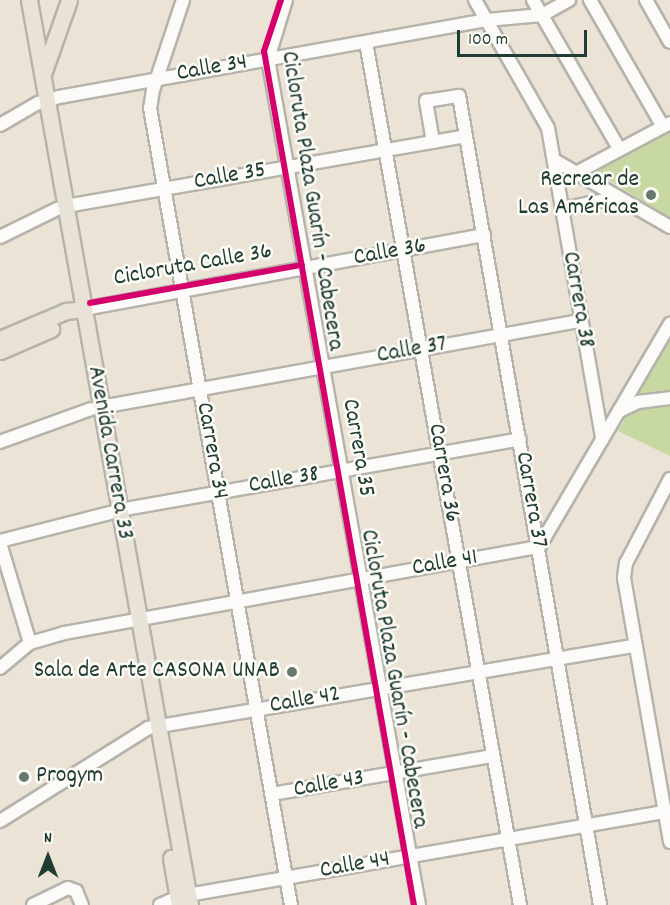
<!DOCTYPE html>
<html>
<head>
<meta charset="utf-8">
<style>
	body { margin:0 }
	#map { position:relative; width:670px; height:905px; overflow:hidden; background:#ebe3d6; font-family:Dekko,sans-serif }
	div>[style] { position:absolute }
	.green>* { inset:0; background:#c8d8a3 }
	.roads { filter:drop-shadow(2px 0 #b5b3aa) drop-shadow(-2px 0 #b5b3aa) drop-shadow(0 2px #b5b3aa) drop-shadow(0 -2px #b5b3aa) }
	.minor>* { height:12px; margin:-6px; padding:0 6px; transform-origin:6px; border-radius:6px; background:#fcfbf9 }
	.major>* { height:15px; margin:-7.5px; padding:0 7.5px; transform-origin:7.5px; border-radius:7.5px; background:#e9e2d6 }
	.cycleway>* { height:6px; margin:-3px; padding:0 3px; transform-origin:3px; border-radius:3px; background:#d6006c }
	.dots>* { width:16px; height:16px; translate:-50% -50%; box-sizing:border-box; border:3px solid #fdfcf7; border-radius:50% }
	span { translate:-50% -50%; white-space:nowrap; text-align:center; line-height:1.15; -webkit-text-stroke:5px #fdfcf7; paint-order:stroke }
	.street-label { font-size:24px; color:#1f3d34 }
	.poi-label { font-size:24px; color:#1f3d34 }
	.right { translate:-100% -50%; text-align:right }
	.left { translate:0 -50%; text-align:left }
	.north { position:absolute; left:18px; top:827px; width:60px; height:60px; -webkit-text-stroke:4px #fdfcf7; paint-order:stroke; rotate:0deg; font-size:16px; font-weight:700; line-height:24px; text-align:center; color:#1f3d34 }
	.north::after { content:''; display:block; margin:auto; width:21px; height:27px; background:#1f3d34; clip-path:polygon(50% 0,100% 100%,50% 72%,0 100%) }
	.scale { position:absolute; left:457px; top:30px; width:130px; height:27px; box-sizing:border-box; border:3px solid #1f3d34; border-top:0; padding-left:8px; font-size:18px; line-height:21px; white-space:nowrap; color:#1f3d34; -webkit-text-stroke:4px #fdfcf7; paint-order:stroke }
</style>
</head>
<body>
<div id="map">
	<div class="green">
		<i style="clip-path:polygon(670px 131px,670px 218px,596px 172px)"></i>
		<i style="clip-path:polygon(670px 337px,670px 456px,618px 431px)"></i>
	</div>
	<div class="roads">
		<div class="minor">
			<i style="left:183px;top:0;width:95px;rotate:108.4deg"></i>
			<i style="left:153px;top:90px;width:18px;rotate:99deg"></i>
			<i style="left:150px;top:108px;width:809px;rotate:79.97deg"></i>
			<i style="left:286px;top:0;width:62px;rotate:107deg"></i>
			<i style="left:268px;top:59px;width:859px;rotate:79.88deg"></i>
			<i style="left:475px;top:0;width:147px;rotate:60.3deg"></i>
			<i style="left:548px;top:128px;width:316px;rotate:80.1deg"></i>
			<i style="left:533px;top:0;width:173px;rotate:59.9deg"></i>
			<i style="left:590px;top:0;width:146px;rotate:60.1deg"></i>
			<i style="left:646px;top:0;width:48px;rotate:60.3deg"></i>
			<i style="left:366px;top:42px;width:877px;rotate:79.88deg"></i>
			<i style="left:0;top:125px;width:44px;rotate:-30.1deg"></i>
			<i style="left:38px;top:103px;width:22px;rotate:-16deg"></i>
			<i style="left:59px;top:97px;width:435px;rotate:-10.2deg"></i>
			<i style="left:487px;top:20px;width:55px;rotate:-5.2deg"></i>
			<i style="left:542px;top:15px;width:31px;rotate:-29deg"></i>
			<i style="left:433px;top:142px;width:42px;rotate:-99.7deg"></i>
			<i style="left:426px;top:101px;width:33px;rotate:-9deg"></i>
			<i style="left:459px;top:96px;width:821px;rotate:80.11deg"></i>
			<i style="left:554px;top:160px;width:134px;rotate:30deg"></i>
			<i style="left:576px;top:173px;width:106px;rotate:-28deg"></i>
			<i style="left:66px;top:206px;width:406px;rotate:-9.9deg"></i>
			<i style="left:562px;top:209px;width:57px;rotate:-12.1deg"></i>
			<i style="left:0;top:237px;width:64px;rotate:-26.2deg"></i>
			<i style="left:84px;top:309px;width:407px;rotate:-10.5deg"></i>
			<i style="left:101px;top:407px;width:488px;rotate:-10.2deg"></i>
			<i style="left:619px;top:411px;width:21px;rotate:-25deg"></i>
			<i style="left:638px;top:402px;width:32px;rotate:-7deg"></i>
			<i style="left:0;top:442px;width:97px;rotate:-19.9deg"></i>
			<i style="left:670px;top:479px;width:95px;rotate:117.6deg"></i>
			<i style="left:626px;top:563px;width:15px;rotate:98deg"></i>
			<i style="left:624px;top:578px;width:268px;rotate:80.1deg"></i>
			<i style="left:119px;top:510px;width:407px;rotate:-10deg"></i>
			<i style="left:0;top:541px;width:114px;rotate:-14.3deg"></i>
			<i style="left:0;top:543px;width:104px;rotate:73.3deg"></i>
			<i style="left:0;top:668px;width:39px;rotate:-40deg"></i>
			<i style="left:30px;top:643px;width:35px;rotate:-16deg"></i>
			<i style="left:64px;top:633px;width:483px;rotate:-10.3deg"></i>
			<i style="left:539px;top:547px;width:259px;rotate:-59.6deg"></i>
			<i style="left:272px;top:794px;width:224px;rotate:-9.8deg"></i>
			<i style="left:0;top:821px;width:175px;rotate:-32.1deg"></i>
			<i style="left:148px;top:728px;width:493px;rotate:-9.6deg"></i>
			<i style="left:188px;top:895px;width:484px;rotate:-9.9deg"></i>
			<i style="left:33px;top:905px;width:39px;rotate:-26deg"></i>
			<i style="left:68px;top:888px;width:9px;rotate:21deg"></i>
			<i style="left:76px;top:891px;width:15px;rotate:67deg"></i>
			<i style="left:160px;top:905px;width:20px;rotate:-24deg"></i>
		</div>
		<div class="major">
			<i style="left:29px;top:0;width:919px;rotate:79.91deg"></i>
			<i style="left:43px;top:74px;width:78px;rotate:-70.6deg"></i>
			<i style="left:0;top:339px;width:72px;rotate:-23deg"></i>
			<i style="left:66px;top:311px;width:18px;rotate:-6deg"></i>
			<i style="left:0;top:351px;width:56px;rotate:-23.3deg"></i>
			<i style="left:171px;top:858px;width:48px;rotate:80.3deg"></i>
		</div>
	</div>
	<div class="cycleway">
		<i style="left:281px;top:0;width:54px;rotate:108.4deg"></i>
		<i style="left:264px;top:51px;width:867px;rotate:80.04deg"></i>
		<i style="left:90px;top:303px;width:215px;rotate:-10.2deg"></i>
	</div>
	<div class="dots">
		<i style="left:651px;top:195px;background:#66776d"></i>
		<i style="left:292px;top:672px;background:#66776d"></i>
		<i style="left:24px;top:777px;background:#66776d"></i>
	</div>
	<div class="street-label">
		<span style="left:212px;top:69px;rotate:-10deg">Calle 34</span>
		<span style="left:230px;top:177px;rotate:-10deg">Calle 35</span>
		<span style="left:311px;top:201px;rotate:81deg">Cicloruta Plaza Guarín - Cabecera</span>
		<span style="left:390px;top:253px;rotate:-10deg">Calle 36</span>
		<span style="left:193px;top:266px;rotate:-10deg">Cicloruta Calle 36</span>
		<span style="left:577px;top:300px;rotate:80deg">Carrera 38</span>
		<span style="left:412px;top:351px;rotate:-10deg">Calle 37</span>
		<span style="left:357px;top:448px;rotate:80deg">Carrera 35</span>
		<span style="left:211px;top:451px;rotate:80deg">Carrera 34</span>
		<span style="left:109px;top:453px;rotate:80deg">Avenida Carrera 33</span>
		<span style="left:443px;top:473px;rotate:80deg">Carrera 36</span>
		<span style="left:284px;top:481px;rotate:-10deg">Calle 38</span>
		<span style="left:530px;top:500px;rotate:80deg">Carrera 37</span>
		<span style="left:445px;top:564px;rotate:-10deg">Calle 41</span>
		<span style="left:393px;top:679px;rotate:80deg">Cicloruta Plaza Guarín - Cabecera</span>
		<span style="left:305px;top:701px;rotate:-10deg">Calle 42</span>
		<span style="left:329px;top:785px;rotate:-10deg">Calle 43</span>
		<span style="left:355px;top:866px;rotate:-10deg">Calle 44</span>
	</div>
	<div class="poi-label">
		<span class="right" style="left:639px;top:195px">Recrear de<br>Las Américas</span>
		<span class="right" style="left:280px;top:672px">Sala de Arte CASONA UNAB</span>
		<span class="left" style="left:36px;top:777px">Progym</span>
	</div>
	<div class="north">N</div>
	<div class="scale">100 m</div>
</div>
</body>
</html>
